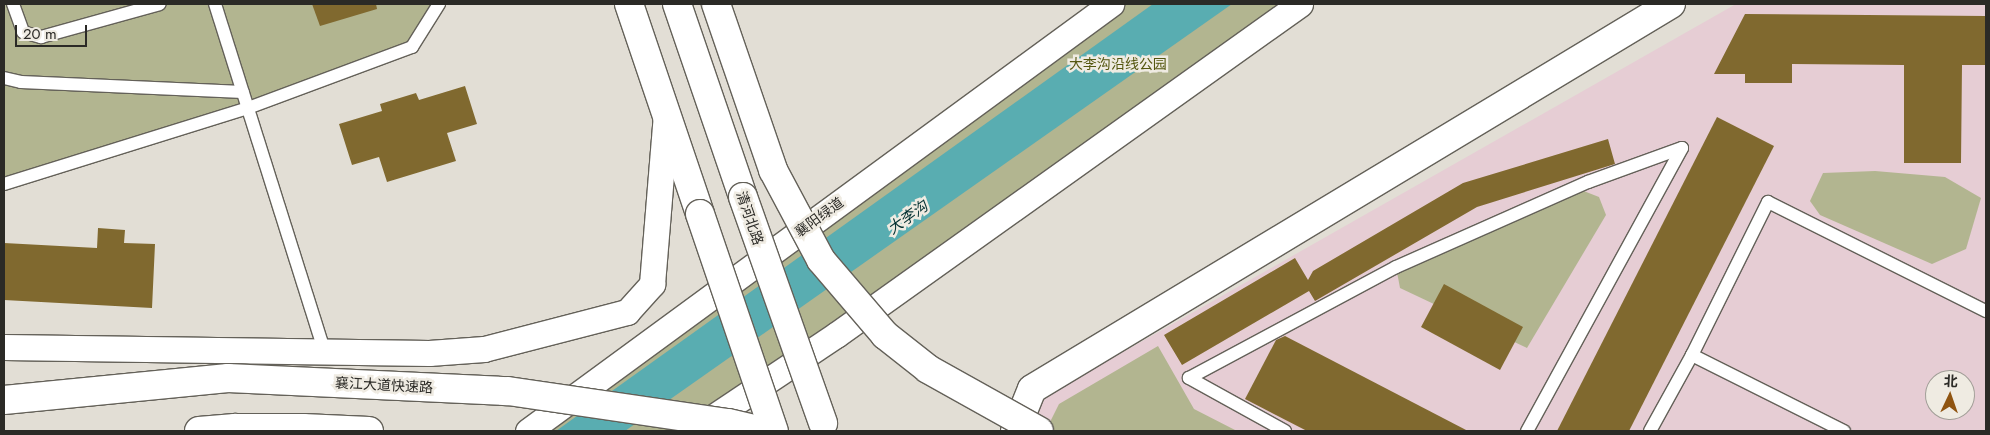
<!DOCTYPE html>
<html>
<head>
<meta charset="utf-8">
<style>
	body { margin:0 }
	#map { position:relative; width:1990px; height:435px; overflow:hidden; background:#e2ded5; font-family:Jost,"Noto Sans SC",sans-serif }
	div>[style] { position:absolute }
	.industrial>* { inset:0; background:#e6cdd4 }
	.green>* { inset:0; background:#b2b590 }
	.water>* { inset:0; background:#59adb1 }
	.building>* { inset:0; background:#80692f }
	.roads { filter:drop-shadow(1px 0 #646159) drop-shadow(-1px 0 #646159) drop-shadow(0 1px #646159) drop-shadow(0 -1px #646159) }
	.lane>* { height:12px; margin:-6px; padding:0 6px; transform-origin:6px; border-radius:6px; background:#fff }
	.street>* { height:25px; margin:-12.5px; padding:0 12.5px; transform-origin:12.5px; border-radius:12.5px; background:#fff }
	.secondary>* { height:28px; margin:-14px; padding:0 14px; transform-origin:14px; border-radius:14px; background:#fff }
	.highway>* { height:28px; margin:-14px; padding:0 14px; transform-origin:14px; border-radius:14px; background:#fff }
	.bridges { filter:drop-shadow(1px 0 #646159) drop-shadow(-1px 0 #646159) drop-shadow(0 1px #646159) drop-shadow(0 -1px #646159) }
	.secondary-bridge>* { height:28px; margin:-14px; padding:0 14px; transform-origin:14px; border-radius:14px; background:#fff }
	.highway-bridge>* { height:28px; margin:-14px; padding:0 14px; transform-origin:14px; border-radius:14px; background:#fff }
	span { translate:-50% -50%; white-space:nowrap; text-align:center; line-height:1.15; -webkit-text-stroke:5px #efebe2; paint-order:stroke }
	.park-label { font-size:14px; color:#555710 }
	.street-label { font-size:14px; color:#2b2a26 }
	.water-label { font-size:15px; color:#053132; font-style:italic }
	.frame { position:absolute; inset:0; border:5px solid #2b2a26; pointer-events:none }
	.north { position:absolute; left:1925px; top:370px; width:50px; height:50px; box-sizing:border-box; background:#efebe2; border:1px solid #a19e97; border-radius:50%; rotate:3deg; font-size:14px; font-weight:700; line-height:20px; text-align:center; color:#2b2a26 }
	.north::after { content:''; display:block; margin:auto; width:18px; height:22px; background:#8f5411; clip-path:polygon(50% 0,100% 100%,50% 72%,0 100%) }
	.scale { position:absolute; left:15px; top:25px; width:72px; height:22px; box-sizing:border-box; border:2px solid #2b2a26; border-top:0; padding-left:6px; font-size:15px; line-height:18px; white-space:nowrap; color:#2b2a26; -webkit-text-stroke:4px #efebe2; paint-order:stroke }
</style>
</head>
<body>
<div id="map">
	<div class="industrial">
		<i style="clip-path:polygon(evenodd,1736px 4px,1986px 4px,1986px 431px,1051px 431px,1035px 423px,1044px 397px,1736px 4px,1935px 380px,1965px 380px,1965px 410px,1935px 410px,1935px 380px)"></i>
	</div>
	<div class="green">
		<i style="clip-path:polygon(4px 4px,439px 4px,412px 47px,4px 184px)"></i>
		<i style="clip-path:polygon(1111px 4px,1292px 4px,687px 431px,528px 431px)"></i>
		<i style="clip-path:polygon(1875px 171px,1945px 177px,1981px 198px,1966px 249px,1932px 264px,1820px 215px,1810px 201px,1823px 173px)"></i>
		<i style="clip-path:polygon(1576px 188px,1599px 197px,1606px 215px,1527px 348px,1400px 288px,1396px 267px)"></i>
		<i style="clip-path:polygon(1158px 346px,1194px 409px,1237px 431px,1054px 431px,1047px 428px,1059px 404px)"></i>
	</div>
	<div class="water">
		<i style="clip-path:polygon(1153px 4px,1232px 4px,625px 431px,556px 431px)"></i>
	</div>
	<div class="building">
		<i style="clip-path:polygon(312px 4px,376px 4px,377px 9px,320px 26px)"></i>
		<i style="clip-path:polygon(1745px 14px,1986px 16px,1986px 65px,1962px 65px,1961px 163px,1904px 163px,1904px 65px,1792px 64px,1792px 83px,1745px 83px,1745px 74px,1714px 74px)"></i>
		<i style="clip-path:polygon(465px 86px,477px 124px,447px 133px,456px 161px,387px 182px,379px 157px,352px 165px,339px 124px,382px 111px,380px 104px,416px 93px,419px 100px)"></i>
		<i style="clip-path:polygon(1717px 117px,1774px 146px,1629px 431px,1557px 431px)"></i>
		<i style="clip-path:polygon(1608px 139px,1615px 164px,1477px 207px,1315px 301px,1309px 291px,1182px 365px,1164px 335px,1295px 258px,1308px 280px,1313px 271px,1463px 183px)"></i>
		<i style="clip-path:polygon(98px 228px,125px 230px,124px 243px,155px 244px,152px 308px,4px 300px,4px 243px,97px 248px)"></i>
		<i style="clip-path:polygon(1444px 284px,1523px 327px,1500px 370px,1421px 327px)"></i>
		<i style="clip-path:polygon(1285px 336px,1468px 431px,1307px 431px,1245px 399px,1276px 340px)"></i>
	</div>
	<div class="roads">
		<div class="lane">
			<i style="left:13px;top:4px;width:30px;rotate:70deg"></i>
			<i style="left:23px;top:32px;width:19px;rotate:16deg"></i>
			<i style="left:41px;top:37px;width:123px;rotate:-15.5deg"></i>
			<i style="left:215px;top:4px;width:365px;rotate:72.5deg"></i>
			<i style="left:4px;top:78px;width:17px;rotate:13deg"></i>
			<i style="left:21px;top:82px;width:222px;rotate:2.6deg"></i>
			<i style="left:4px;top:184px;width:256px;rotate:-17.3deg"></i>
			<i style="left:248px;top:108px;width:175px;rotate:-20.4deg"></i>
			<i style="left:412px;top:47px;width:51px;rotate:-57.9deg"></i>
			<i style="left:1692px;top:355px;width:171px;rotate:-63.6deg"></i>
			<i style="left:1768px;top:202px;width:244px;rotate:26.6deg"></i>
			<i style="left:1285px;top:431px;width:110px;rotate:-151.1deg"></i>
			<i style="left:1189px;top:378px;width:235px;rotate:-28.2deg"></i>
			<i style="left:1396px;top:267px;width:210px;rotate:-23.9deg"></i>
			<i style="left:1588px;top:182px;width:100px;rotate:-19.9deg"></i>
			<i style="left:1682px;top:148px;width:323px;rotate:118.7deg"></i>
			<i style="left:1650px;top:431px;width:87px;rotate:-61.1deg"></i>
			<i style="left:1692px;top:355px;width:170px;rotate:26.6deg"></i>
		</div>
		<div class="street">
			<i style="left:4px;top:347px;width:425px;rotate:0.8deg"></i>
			<i style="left:429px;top:353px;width:55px;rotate:-4.2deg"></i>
			<i style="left:484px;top:349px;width:148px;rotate:-14.5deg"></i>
			<i style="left:627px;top:312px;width:38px;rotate:-48deg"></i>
			<i style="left:652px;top:284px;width:170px;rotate:-85.3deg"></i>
			<i style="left:697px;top:428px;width:167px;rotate:-33.8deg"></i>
			<i style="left:836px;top:335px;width:570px;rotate:-35.5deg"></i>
			<i style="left:528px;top:431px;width:723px;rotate:-36.22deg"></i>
		</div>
		<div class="secondary">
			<i style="left:629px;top:4px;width:222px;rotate:71.3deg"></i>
			<i style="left:677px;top:4px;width:204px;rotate:71.1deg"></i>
			<i style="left:1015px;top:431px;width:45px;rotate:-68deg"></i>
			<i style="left:1032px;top:389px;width:746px;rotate:-31.07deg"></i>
		</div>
		<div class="highway">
			<i style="left:199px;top:431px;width:36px;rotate:-5deg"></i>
			<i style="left:235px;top:428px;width:68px"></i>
			<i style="left:303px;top:428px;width:66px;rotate:2.6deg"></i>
		</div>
	</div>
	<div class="bridges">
		<div class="secondary-bridge">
			<i style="left:743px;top:197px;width:240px;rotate:70.5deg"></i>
			<i style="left:700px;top:214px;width:229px;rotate:71.2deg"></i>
		</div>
		<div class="highway-bridge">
			<i style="left:716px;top:4px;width:176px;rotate:71deg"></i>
			<i style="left:773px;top:170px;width:102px;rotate:61.9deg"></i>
			<i style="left:821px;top:260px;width:99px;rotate:49.5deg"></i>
			<i style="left:885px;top:335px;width:55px;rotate:38.3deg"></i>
			<i style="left:928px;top:369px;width:127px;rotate:29.2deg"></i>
			<i style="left:4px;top:400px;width:225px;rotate:-5.6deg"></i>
			<i style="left:228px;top:378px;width:280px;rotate:2.7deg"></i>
			<i style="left:508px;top:391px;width:222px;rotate:8.3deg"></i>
			<i style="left:728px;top:423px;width:35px;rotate:13deg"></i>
		</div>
	</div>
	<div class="park-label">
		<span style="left:1118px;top:64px">大李沟沿线公园</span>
	</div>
	<div class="street-label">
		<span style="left:819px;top:217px;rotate:-36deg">襄阳绿道</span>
		<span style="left:750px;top:218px;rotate:71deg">清河北路</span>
		<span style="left:384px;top:385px;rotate:3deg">襄江大道快速路</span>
	</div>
	<div class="water-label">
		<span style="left:908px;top:218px;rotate:-36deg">大李沟</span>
	</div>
	<div class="frame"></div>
	<div class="north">北</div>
	<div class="scale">20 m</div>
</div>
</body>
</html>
